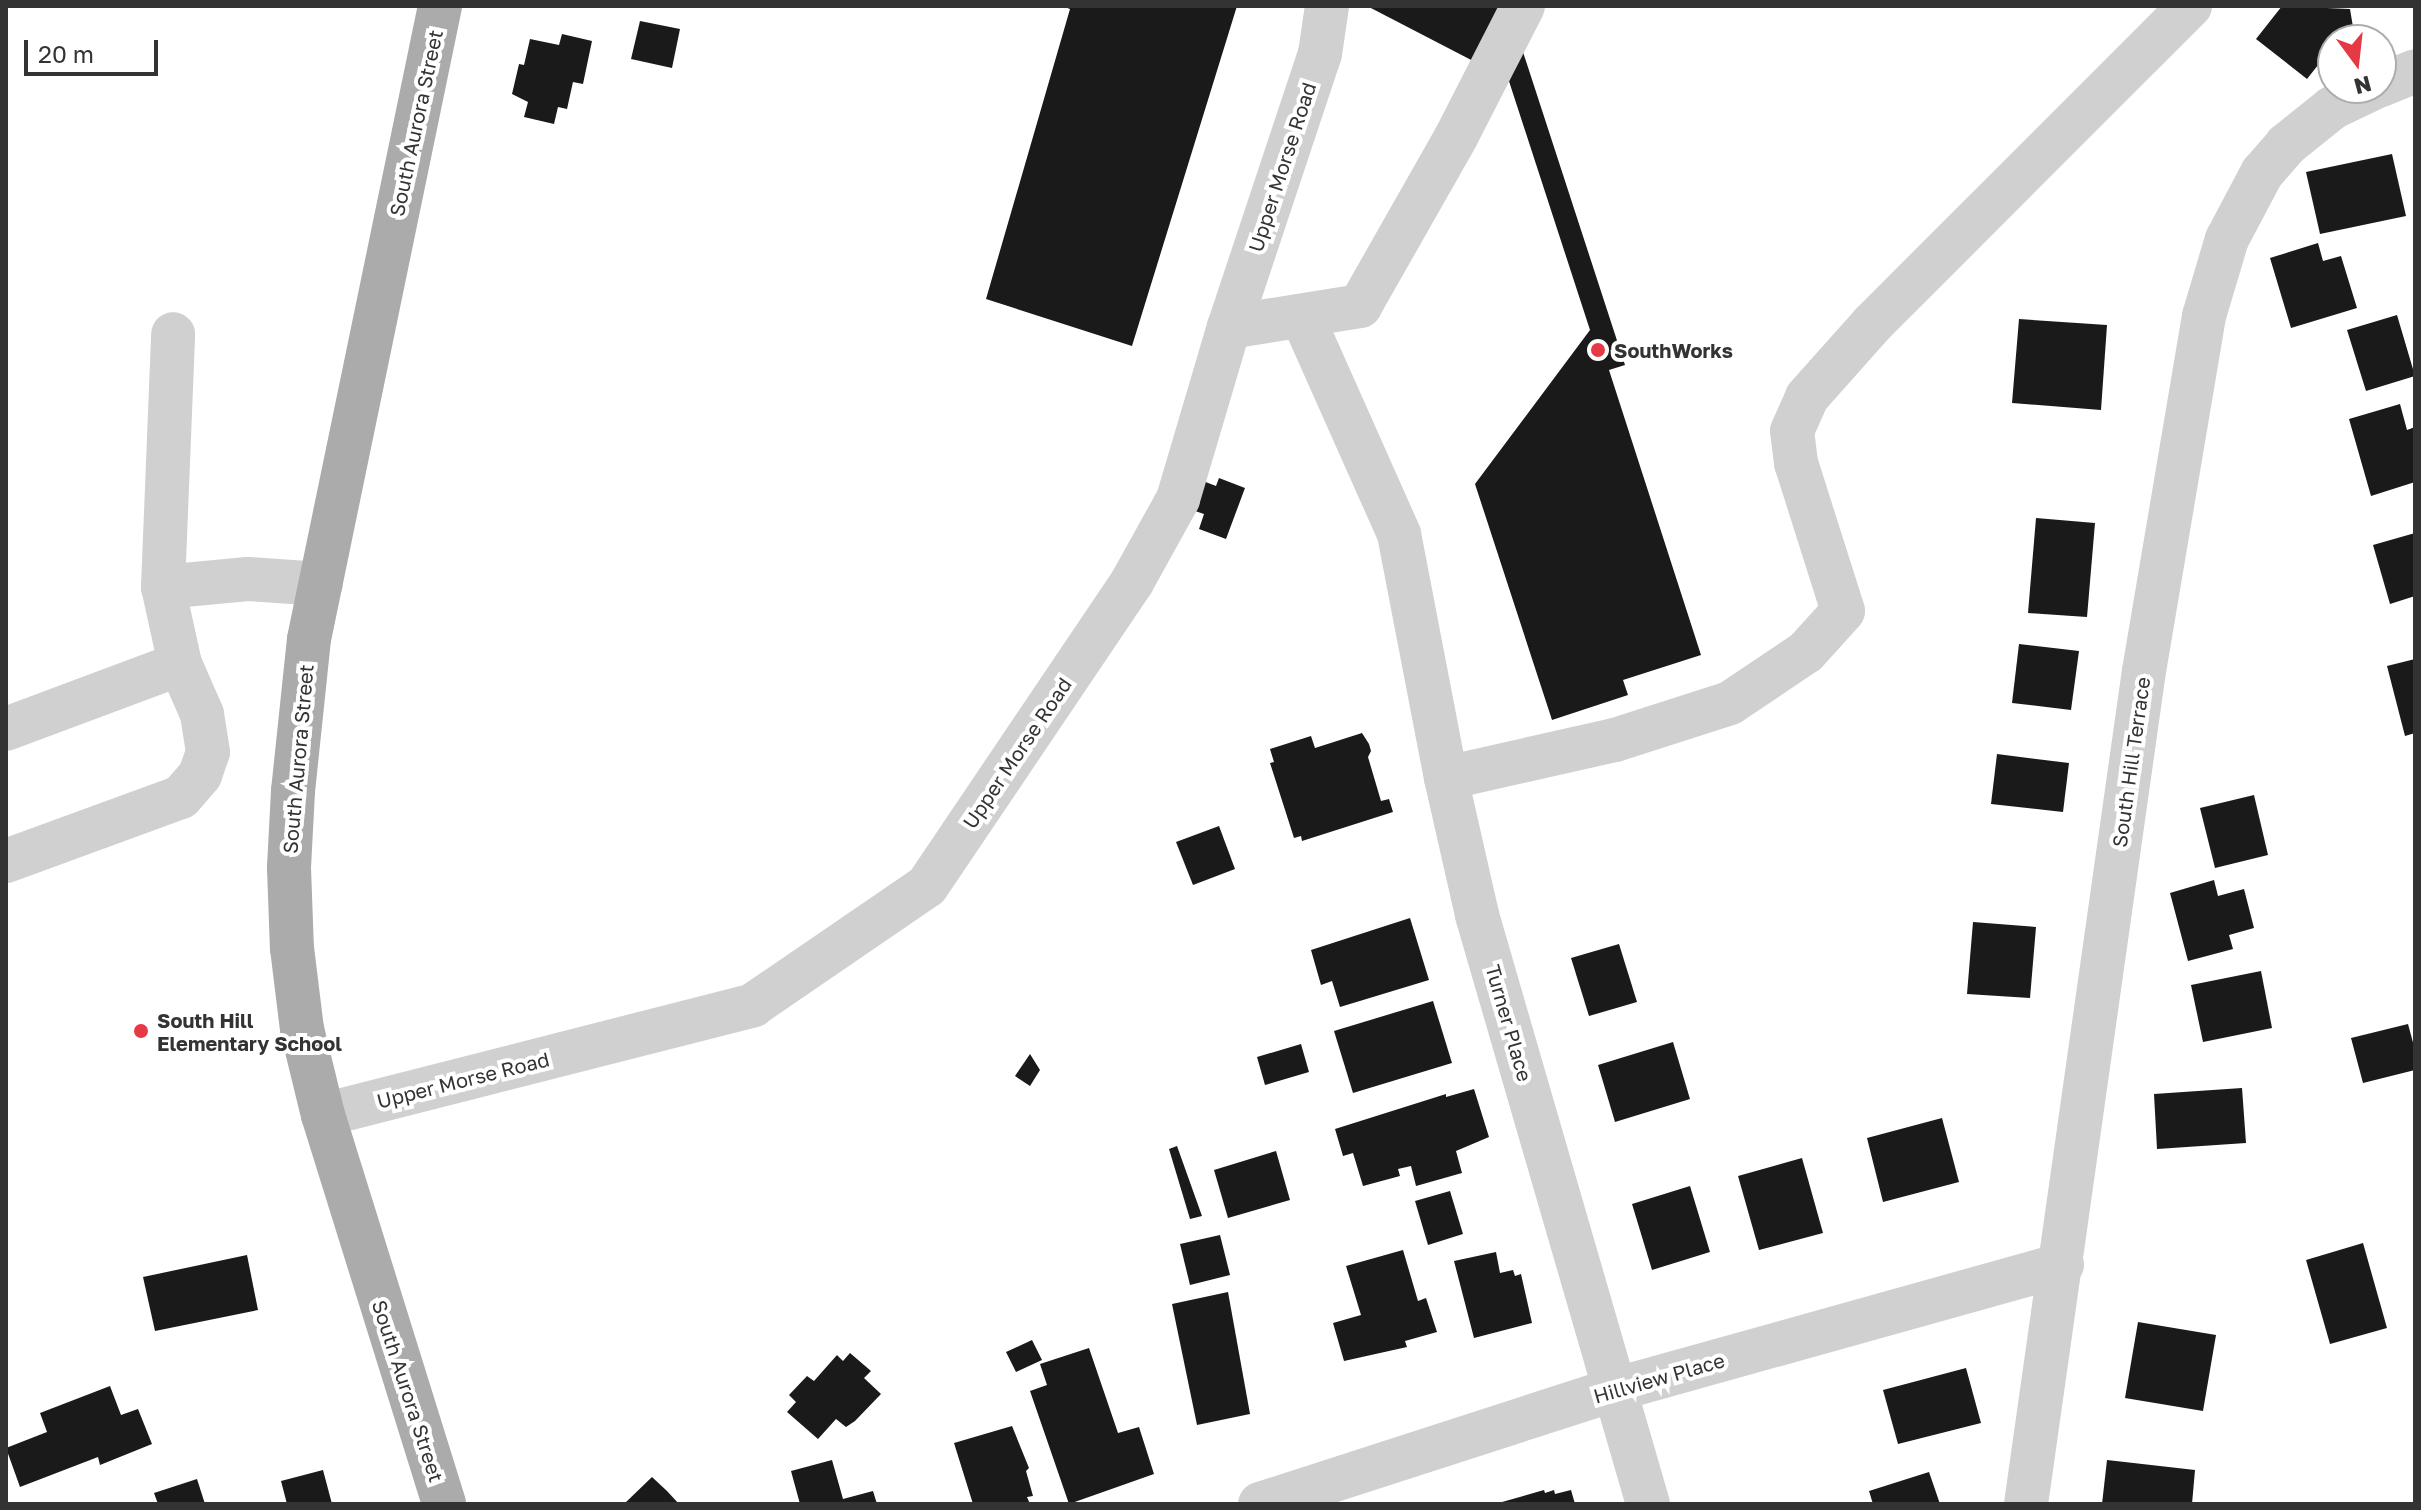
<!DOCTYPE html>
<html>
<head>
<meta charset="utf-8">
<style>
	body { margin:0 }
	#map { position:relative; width:2421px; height:1510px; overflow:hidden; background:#fff; font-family:"Golos Text",sans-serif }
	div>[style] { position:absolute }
	.building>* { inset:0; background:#1a1a1a }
	.minor>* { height:44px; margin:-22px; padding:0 22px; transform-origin:22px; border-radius:22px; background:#d0d0d0 }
	.major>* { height:44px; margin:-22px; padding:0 22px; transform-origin:22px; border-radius:22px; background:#ababab }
	.dots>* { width:22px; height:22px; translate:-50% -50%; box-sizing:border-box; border:4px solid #fff; border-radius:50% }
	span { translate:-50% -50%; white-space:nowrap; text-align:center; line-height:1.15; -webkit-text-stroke:8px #fff; paint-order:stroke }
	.street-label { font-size:20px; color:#333 }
	.poi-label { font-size:20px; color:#333; font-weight:700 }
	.left { translate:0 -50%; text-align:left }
	.frame { position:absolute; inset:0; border:8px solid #333; pointer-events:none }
	.north { position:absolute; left:2317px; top:24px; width:80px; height:80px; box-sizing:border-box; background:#fff; border:2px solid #adadad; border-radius:50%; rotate:165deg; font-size:22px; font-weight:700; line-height:32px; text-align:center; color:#333 }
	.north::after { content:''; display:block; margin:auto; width:28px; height:36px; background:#e63946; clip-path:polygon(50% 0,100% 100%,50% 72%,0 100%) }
	.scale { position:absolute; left:24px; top:40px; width:134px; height:36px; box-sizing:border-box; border:4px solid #333; border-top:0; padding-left:10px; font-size:24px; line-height:28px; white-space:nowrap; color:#333; -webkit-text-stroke:6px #fff; paint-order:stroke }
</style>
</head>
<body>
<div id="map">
	<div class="building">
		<i style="clip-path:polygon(1237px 6px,1132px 346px,986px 299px,1070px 9px,1062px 6px)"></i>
		<i style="clip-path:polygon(1367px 6px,1508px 6px,1625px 365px,1609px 370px,1701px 655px,1623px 680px,1628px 695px,1552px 720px,1475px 484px,1590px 330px,1493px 32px,1477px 63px)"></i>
		<i style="clip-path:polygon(2282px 6px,2350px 9px,2354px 33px,2333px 40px,2333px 46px,2307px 79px,2256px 39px)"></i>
		<i style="clip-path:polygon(640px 21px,680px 29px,672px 68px,631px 59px)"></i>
		<i style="clip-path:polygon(562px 34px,592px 41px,583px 84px,573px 82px,567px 109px,558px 107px,554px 124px,524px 117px,528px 102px,512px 94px,519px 64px,524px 65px,530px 39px,559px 45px)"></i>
		<i style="clip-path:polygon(2392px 154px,2406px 216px,2320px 234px,2306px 172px)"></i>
		<i style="clip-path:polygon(2318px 243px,2323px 261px,2341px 256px,2357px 308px,2291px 328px,2270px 258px)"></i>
		<i style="clip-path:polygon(2397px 315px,2415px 376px,2366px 391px,2347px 330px)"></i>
		<i style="clip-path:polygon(2019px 319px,2107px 325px,2101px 410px,2012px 403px)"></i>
		<i style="clip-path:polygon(2400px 404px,2407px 430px,2415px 427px,2415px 482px,2371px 496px,2349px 419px)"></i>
		<i style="clip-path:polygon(1219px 478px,1245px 488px,1226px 539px,1199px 529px,1204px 514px,1192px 510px,1203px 481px,1216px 486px)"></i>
		<i style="clip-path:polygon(2036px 518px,2095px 523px,2087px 617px,2028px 613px)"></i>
		<i style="clip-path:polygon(2415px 533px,2415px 596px,2390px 604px,2373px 545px)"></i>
		<i style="clip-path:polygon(2019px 644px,2079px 651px,2071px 710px,2012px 703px)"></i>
		<i style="clip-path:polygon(2415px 659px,2415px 733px,2405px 736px,2387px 666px)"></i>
		<i style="clip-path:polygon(1362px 733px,1369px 744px,1371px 751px,1368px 757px,1381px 801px,1389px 799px,1393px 812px,1302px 841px,1301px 836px,1294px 838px,1270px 763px,1274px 762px,1270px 749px,1311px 736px,1315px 748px)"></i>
		<i style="clip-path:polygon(1997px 754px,2069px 763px,2063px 812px,1991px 804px)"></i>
		<i style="clip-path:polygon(2254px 795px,2268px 855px,2215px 868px,2200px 808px)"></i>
		<i style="clip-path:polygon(1219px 826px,1235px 869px,1193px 885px,1176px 842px)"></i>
		<i style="clip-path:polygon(2214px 880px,2218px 896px,2244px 889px,2254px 928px,2229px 935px,2233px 949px,2188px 961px,2170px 893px)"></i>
		<i style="clip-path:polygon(1410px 918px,1429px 980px,1340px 1007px,1332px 981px,1321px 985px,1311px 950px)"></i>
		<i style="clip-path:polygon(1973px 922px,2036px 927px,2030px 998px,1967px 994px)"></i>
		<i style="clip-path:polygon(1619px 944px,1637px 1002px,1589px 1016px,1571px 958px)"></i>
		<i style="clip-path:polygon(2261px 971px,2272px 1028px,2203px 1042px,2191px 985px)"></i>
		<i style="clip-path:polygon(1433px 1001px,1452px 1063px,1353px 1093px,1334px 1031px)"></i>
		<i style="clip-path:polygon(2408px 1024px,2415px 1050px,2415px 1070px,2363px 1083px,2351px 1038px)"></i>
		<i style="clip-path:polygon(1673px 1042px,1690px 1099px,1615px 1122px,1598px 1065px)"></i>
		<i style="clip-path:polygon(1301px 1044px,1309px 1072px,1265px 1085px,1257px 1057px)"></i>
		<i style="clip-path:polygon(1030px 1054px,1040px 1070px,1030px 1086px,1015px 1076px)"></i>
		<i style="clip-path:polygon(2242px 1088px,2246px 1143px,2157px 1149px,2154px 1094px)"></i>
		<i style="clip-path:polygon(1474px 1089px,1489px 1137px,1456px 1151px,1462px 1173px,1416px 1186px,1411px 1166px,1398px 1169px,1400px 1176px,1363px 1186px,1353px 1153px,1343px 1156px,1335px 1129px,1446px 1094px,1446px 1097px)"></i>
		<i style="clip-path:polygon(1942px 1118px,1959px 1182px,1883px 1202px,1867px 1138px)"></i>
		<i style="clip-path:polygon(1177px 1146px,1202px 1216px,1190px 1219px,1169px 1149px)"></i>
		<i style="clip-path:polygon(1276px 1151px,1290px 1200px,1228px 1218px,1214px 1170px)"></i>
		<i style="clip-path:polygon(1802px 1158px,1823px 1233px,1759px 1250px,1738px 1176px)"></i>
		<i style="clip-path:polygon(1690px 1186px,1710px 1252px,1652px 1270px,1632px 1204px)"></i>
		<i style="clip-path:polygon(1450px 1191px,1463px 1234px,1428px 1245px,1415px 1201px)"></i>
		<i style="clip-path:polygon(1220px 1235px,1230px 1275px,1190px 1285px,1180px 1244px)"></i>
		<i style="clip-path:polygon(2363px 1243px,2387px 1328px,2330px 1344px,2306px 1260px)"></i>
		<i style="clip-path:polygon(1403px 1250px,1418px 1301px,1426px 1298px,1437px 1332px,1405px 1341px,1407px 1347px,1344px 1361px,1333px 1323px,1361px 1315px,1346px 1266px)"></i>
		<i style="clip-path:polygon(1496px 1252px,1500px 1273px,1513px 1270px,1515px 1276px,1521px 1274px,1532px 1323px,1474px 1338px,1454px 1261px)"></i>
		<i style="clip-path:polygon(247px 1255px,258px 1310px,155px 1331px,143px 1277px)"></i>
		<i style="clip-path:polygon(1228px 1292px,1250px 1414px,1197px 1425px,1172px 1304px)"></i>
		<i style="clip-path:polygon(2138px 1322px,2216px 1335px,2203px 1411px,2125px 1398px)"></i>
		<i style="clip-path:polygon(1032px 1340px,1042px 1360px,1016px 1372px,1006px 1352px)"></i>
		<i style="clip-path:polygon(1089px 1348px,1118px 1433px,1139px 1427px,1154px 1474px,1069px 1504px,1030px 1391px,1047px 1385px,1040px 1364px)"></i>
		<i style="clip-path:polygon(850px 1353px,871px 1371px,864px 1378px,881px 1394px,855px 1421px,846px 1427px,836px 1419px,818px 1439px,787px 1412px,796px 1402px,789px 1395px,807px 1376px,814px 1381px,837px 1355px,843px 1361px)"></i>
		<i style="clip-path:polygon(1966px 1368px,1981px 1423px,1898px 1444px,1883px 1390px)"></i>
		<i style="clip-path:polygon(110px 1386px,121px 1415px,138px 1409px,152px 1444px,100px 1465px,98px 1457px,20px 1487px,6px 1448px,47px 1432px,40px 1413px)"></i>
		<i style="clip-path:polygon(1012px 1426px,1029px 1468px,1026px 1471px,1033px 1496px,1027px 1497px,1030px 1504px,973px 1504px,954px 1443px)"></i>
		<i style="clip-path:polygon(832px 1460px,843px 1499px,873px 1491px,877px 1504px,800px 1504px,791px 1471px)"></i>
		<i style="clip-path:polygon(2107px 1460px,2195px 1470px,2192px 1504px,2102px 1504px)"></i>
		<i style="clip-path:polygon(323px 1470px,332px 1504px,287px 1504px,281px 1481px)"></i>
		<i style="clip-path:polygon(1929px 1472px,1940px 1504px,1873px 1504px,1869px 1491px)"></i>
		<i style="clip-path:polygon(652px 1477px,667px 1491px,679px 1504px,624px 1504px)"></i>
		<i style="clip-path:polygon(197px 1479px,205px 1504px,158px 1504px,154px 1493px)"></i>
		<i style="clip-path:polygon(1544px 1490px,1545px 1493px,1554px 1490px,1555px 1494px,1571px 1490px,1575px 1504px,1495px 1504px)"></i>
	</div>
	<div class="minor">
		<i style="left:2381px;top:85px;width:37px;rotate:-22deg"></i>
		<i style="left:1302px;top:316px;width:239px;rotate:66deg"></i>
		<i style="left:1399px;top:534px;width:248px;rotate:79.1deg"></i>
		<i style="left:1446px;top:778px;width:140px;rotate:77.2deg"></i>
		<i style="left:1477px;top:915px;width:613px;rotate:73.81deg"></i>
		<i style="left:1229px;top:327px;width:133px;rotate:-9.1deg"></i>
		<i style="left:1360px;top:306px;width:194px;rotate:-60.4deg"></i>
		<i style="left:1456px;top:137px;width:147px;rotate:-62.9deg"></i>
		<i style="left:163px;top:587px;width:253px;rotate:-87.7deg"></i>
		<i style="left:6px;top:729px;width:186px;rotate:-20.5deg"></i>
		<i style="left:1446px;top:778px;width:173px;rotate:-12.7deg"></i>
		<i style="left:1615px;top:740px;width:121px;rotate:-17.8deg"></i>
		<i style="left:1730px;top:703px;width:92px;rotate:-33.9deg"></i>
		<i style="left:1806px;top:652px;width:55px;rotate:-47.9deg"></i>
		<i style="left:1843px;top:611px;width:155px;rotate:-107.6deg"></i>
		<i style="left:1796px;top:463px;width:32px;rotate:-97deg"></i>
		<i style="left:1792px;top:431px;width:37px;rotate:-66deg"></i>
		<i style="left:1807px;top:397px;width:98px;rotate:-48.3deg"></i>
		<i style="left:1872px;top:324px;width:450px;rotate:-45deg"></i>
		<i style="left:6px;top:861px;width:186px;rotate:-20.1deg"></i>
		<i style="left:181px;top:797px;width:29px;rotate:-49deg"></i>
		<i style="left:200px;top:775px;width:24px;rotate:-71deg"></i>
		<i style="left:208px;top:752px;width:38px;rotate:-99deg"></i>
		<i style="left:202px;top:714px;width:55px;rotate:-113.7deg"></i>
		<i style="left:180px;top:664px;width:79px;rotate:-102.4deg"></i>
		<i style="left:163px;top:587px;width:85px;rotate:-5.4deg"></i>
		<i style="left:248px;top:579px;width:73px;rotate:3.9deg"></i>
		<i style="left:323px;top:1115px;width:444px;rotate:-14.3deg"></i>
		<i style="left:753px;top:1005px;width:211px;rotate:-34.4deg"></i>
		<i style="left:927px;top:886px;width:367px;rotate:-56deg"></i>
		<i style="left:1132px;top:582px;width:95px;rotate:-61deg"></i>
		<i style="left:1178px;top:499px;width:179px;rotate:-73.5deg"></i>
		<i style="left:1229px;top:327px;width:288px;rotate:-71.6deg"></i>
		<i style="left:1320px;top:54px;width:49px;rotate:-81.7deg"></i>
		<i style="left:1260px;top:1504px;width:375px;rotate:-17.9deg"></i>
		<i style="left:1617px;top:1389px;width:462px;rotate:-15.6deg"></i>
		<i style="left:2026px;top:1504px;width:841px;rotate:-81.94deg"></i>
		<i style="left:2144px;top:671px;width:360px;rotate:-80.4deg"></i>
		<i style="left:2204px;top:316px;width:80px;rotate:-73.4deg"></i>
		<i style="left:2227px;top:239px;width:75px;rotate:-62.1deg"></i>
		<i style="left:2262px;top:173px;width:37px;rotate:-49deg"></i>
		<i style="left:2286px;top:145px;width:59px;rotate:-38.8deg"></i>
		<i style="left:2332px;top:108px;width:47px;rotate:-25.5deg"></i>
	</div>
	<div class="major">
		<i style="left:440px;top:6px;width:646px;rotate:101.69deg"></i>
		<i style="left:309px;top:639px;width:153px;rotate:96deg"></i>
		<i style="left:293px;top:791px;width:77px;rotate:93deg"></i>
		<i style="left:289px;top:868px;width:80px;rotate:87.9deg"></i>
		<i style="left:292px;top:948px;width:82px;rotate:83deg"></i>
		<i style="left:302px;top:1029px;width:89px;rotate:76.3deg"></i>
		<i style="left:323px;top:1115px;width:407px;rotate:72.7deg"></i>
	</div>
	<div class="dots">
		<i style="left:1598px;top:350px;background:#e63946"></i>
		<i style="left:141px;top:1031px;background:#e63946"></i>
	</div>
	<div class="street-label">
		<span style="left:416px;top:123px;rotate:-78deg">South Aurora Street</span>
		<span style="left:1282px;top:167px;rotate:-72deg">Upper Morse Road</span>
		<span style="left:1017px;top:753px;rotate:-56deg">Upper Morse Road</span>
		<span style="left:298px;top:759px;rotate:-85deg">South Aurora Street</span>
		<span style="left:2131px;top:762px;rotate:-82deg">South Hill Terrace</span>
		<span style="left:1509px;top:1023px;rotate:74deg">Turner Place</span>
		<span style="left:463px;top:1080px;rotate:-14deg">Upper Morse Road</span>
		<span style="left:1659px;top:1378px;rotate:-16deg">Hillview Place</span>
		<span style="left:408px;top:1391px;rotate:72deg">South Aurora Street</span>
	</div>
	<div class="poi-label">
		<span class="left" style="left:1614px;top:350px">SouthWorks</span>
		<span class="left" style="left:157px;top:1032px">South Hill<br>Elementary School</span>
	</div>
	<div class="frame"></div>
	<div class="north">N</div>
	<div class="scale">20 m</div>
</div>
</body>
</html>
